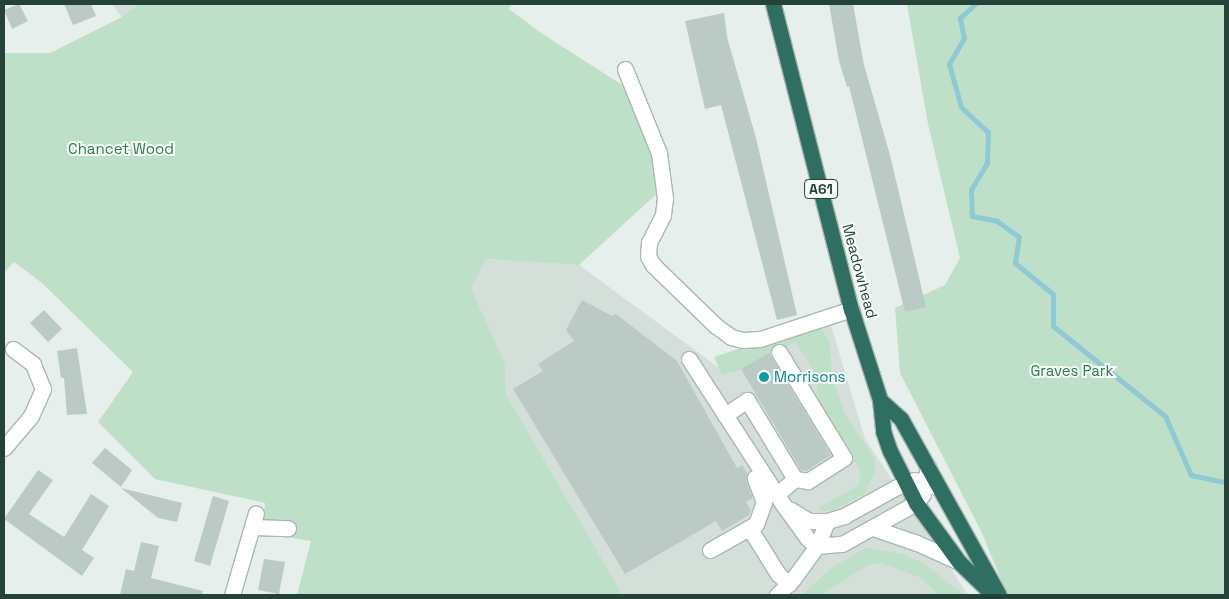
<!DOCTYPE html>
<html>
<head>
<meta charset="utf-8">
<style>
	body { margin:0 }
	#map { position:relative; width:1229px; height:599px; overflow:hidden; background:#e6efeb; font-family:"Space Grotesk",sans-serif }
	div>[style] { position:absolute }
	.built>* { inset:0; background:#d4dfda }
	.green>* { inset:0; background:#bfe0c8 }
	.stream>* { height:5px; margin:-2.5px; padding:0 2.5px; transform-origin:2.5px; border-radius:2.5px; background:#8ec9d4 }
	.building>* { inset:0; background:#bbcac4 }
	.roads { filter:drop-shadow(1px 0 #a8b8b2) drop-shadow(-1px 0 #a8b8b2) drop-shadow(0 1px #a8b8b2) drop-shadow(0 -1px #a8b8b2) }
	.minor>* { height:15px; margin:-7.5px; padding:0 7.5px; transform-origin:7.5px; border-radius:7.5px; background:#fff }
	.highway>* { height:15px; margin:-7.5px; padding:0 7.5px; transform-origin:7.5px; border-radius:7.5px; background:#2f6f62 }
	.dots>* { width:14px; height:14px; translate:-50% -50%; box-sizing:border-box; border:2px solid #f7fbf9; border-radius:50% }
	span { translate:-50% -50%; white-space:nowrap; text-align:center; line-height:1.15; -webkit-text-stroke:4px #f7fbf9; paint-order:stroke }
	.shield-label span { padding:1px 4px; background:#f7fbf9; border:1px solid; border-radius:4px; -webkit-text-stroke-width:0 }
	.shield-label { font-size:14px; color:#24423a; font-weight:700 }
	.park-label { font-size:15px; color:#2d7a4b }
	.street-label { font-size:15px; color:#24423a }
	.culture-label { font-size:15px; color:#0d838f }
	.left { translate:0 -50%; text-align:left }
	.frame { position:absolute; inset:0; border:5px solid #24423a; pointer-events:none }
</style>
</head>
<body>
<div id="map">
	<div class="built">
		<i style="clip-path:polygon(112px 4px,140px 4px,122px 16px)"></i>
		<i style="clip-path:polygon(486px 259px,579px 265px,718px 367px,775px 349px,830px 322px,865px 439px,968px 595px,623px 595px,506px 394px,505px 364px,470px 288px)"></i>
	</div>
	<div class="green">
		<i style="clip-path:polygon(111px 4px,122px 16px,140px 4px,511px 4px,509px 9px,541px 33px,638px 95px,662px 189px,579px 265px,486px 259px,471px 288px,505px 364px,506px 394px,623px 595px,297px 595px,311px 541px,262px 533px,265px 503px,155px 479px,98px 422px,133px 372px,42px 283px,14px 262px,4px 273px,4px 53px,50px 53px,122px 17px)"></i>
		<i style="clip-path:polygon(907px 4px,1225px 4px,1225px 595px,1008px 595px,1006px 592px,982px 533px,900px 373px,895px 308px,945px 285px,960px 258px,928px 124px)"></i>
		<i style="clip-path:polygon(816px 323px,829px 340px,833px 381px,846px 416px,874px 457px,876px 470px,864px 494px,833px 510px,823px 511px,817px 509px,859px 485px,861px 472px,819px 402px,815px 374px,796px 342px,737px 371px,722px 375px,714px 357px)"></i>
		<i style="clip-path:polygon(867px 547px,902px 554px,923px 563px,964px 595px,939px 595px,919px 577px,881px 563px,868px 565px,820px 595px,802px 595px,831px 568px)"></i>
	</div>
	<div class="stream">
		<i style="left:975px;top:4px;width:21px;rotate:137deg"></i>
		<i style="left:960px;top:18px;width:20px;rotate:79deg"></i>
		<i style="left:964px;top:38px;width:30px;rotate:120deg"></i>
		<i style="left:949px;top:64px;width:45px;rotate:74.4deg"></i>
		<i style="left:961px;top:107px;width:37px;rotate:43deg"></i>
		<i style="left:988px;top:132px;width:31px;rotate:92deg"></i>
		<i style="left:987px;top:163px;width:31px;rotate:121deg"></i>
		<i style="left:971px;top:190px;width:26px;rotate:88deg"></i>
		<i style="left:972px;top:216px;width:25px;rotate:11deg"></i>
		<i style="left:997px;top:221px;width:27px;rotate:36deg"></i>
		<i style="left:1019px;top:237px;width:26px;rotate:99deg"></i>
		<i style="left:1015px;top:263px;width:49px;rotate:39.2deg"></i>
		<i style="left:1053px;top:294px;width:32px;rotate:90deg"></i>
		<i style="left:1053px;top:326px;width:144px;rotate:38.8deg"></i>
		<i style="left:1165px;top:416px;width:64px;rotate:66.2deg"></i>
		<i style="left:1191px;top:475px;width:35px;rotate:12deg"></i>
	</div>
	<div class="building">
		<i style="clip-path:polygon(19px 4px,28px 21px,12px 29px,4px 10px)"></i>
		<i style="clip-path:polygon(64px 4px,91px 4px,96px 16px,73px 25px)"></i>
		<i style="clip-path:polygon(829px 4px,853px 4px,864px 65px,890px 155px,926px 307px,905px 312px,849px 86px,847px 87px,839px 61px)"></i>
		<i style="clip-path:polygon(724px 13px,727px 37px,756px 138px,797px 315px,777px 320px,721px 105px,705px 109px,685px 21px)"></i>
		<i style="clip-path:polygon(582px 300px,612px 316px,616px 314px,677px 361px,737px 468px,742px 465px,747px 473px,746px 481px,753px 498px,746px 502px,751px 511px,749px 515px,722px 531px,716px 521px,625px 574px,513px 389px,543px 371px,538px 364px,574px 341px,566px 330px)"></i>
		<i style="clip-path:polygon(44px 310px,62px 329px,48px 342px,30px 323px)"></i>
		<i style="clip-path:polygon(77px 348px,87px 414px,67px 415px,64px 378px,61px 378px,57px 351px)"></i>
		<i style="clip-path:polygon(769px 353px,831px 455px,806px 471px,801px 470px,741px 369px)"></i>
		<i style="clip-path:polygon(105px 448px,132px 470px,121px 487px,92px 463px)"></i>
		<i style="clip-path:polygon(38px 470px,53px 480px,29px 514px,64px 537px,91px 494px,109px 506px,82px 550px,94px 558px,82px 576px,4px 519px)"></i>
		<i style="clip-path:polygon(121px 488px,182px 503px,177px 522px,158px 518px)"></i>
		<i style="clip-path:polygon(213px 496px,229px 501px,210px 566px,194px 561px)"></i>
		<i style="clip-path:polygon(141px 542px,159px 546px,151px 578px,203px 591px,202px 595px,120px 595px,126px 569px,134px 571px)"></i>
		<i style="clip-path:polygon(264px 559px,285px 562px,279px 594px,258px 590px)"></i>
	</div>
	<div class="roads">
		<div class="minor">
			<i style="left:625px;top:69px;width:91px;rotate:68deg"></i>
			<i style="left:659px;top:153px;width:45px;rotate:82.4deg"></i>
			<i style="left:665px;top:198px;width:17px;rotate:97deg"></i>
			<i style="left:663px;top:215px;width:30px;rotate:117deg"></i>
			<i style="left:649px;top:242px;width:14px;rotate:94deg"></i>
			<i style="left:648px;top:256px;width:10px;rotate:61deg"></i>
			<i style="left:653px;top:265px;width:88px;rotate:44.1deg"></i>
			<i style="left:716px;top:326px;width:19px;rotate:36deg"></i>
			<i style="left:731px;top:337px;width:12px;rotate:14deg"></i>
			<i style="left:743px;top:340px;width:17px;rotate:-3deg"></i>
			<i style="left:760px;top:339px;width:96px;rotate:-18.2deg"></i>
			<i style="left:779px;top:352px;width:124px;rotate:58.5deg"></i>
			<i style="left:844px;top:458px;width:43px;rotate:147.4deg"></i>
			<i style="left:808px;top:481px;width:13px;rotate:-171deg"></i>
			<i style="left:689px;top:359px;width:171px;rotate:57.1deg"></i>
			<i style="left:782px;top:503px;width:44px;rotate:54.2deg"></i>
			<i style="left:808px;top:539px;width:11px;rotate:38deg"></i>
			<i style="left:817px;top:546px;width:25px;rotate:-5deg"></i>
			<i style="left:842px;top:544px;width:85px;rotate:-29deg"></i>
			<i style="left:916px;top:503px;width:11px;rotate:-52deg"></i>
			<i style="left:923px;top:494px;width:28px;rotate:-80deg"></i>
			<i style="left:725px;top:415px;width:27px;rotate:-34deg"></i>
			<i style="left:747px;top:400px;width:92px;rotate:58.7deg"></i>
			<i style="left:795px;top:479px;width:25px;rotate:140deg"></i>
			<i style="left:4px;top:448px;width:42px;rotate:-49.8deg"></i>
			<i style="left:31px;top:416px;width:30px;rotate:-66deg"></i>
			<i style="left:43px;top:389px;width:27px;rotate:-112deg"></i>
			<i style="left:33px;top:364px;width:25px;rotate:-143deg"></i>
			<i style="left:791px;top:510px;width:21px;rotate:31deg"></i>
			<i style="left:809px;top:521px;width:18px"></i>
			<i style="left:827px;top:521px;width:18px;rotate:-16deg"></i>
			<i style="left:844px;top:516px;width:68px;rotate:-28.8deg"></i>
			<i style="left:904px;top:483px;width:11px;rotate:-15deg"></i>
			<i style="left:915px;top:480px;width:20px;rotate:18deg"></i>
			<i style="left:254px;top:527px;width:34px;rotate:2deg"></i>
			<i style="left:873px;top:528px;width:46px;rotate:18.8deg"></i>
			<i style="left:917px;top:543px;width:46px;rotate:24.3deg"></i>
			<i style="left:750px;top:529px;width:53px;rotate:58.1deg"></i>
			<i style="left:778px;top:574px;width:15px;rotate:42deg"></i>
			<i style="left:710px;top:550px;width:53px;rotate:-29.5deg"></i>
			<i style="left:756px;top:524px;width:23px;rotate:-70deg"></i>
			<i style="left:764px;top:502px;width:26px;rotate:-111deg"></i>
			<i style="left:232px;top:595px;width:85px;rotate:-73.7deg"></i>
			<i style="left:777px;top:595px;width:23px;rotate:-45deg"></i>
			<i style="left:793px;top:579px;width:41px;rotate:-54deg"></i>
			<i style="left:817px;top:546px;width:27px;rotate:-68deg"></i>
		</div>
		<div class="highway">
			<i style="left:773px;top:4px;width:315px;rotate:75.7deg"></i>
			<i style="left:851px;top:309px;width:96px;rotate:72.3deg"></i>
			<i style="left:880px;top:400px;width:31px;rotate:84deg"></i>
			<i style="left:883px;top:431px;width:21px;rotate:71deg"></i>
			<i style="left:890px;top:451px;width:58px;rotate:63.4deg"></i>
			<i style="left:916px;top:503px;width:73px;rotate:53.9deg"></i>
			<i style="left:959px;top:562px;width:47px;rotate:44.1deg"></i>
			<i style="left:880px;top:400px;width:28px;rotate:42deg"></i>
			<i style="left:901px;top:419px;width:201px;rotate:60.9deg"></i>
		</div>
	</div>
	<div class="dots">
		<i style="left:764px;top:377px;background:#0f9aa8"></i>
	</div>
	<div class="shield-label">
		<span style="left:821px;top:189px">A61</span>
	</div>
	<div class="park-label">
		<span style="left:121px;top:149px">Chancet Wood</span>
		<span style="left:1072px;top:371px">Graves Park</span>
	</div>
	<div class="street-label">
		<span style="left:860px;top:271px;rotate:75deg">Meadowhead</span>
	</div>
	<div class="culture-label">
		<span class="left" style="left:774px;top:377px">Morrisons</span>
	</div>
	<div class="frame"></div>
</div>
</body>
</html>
